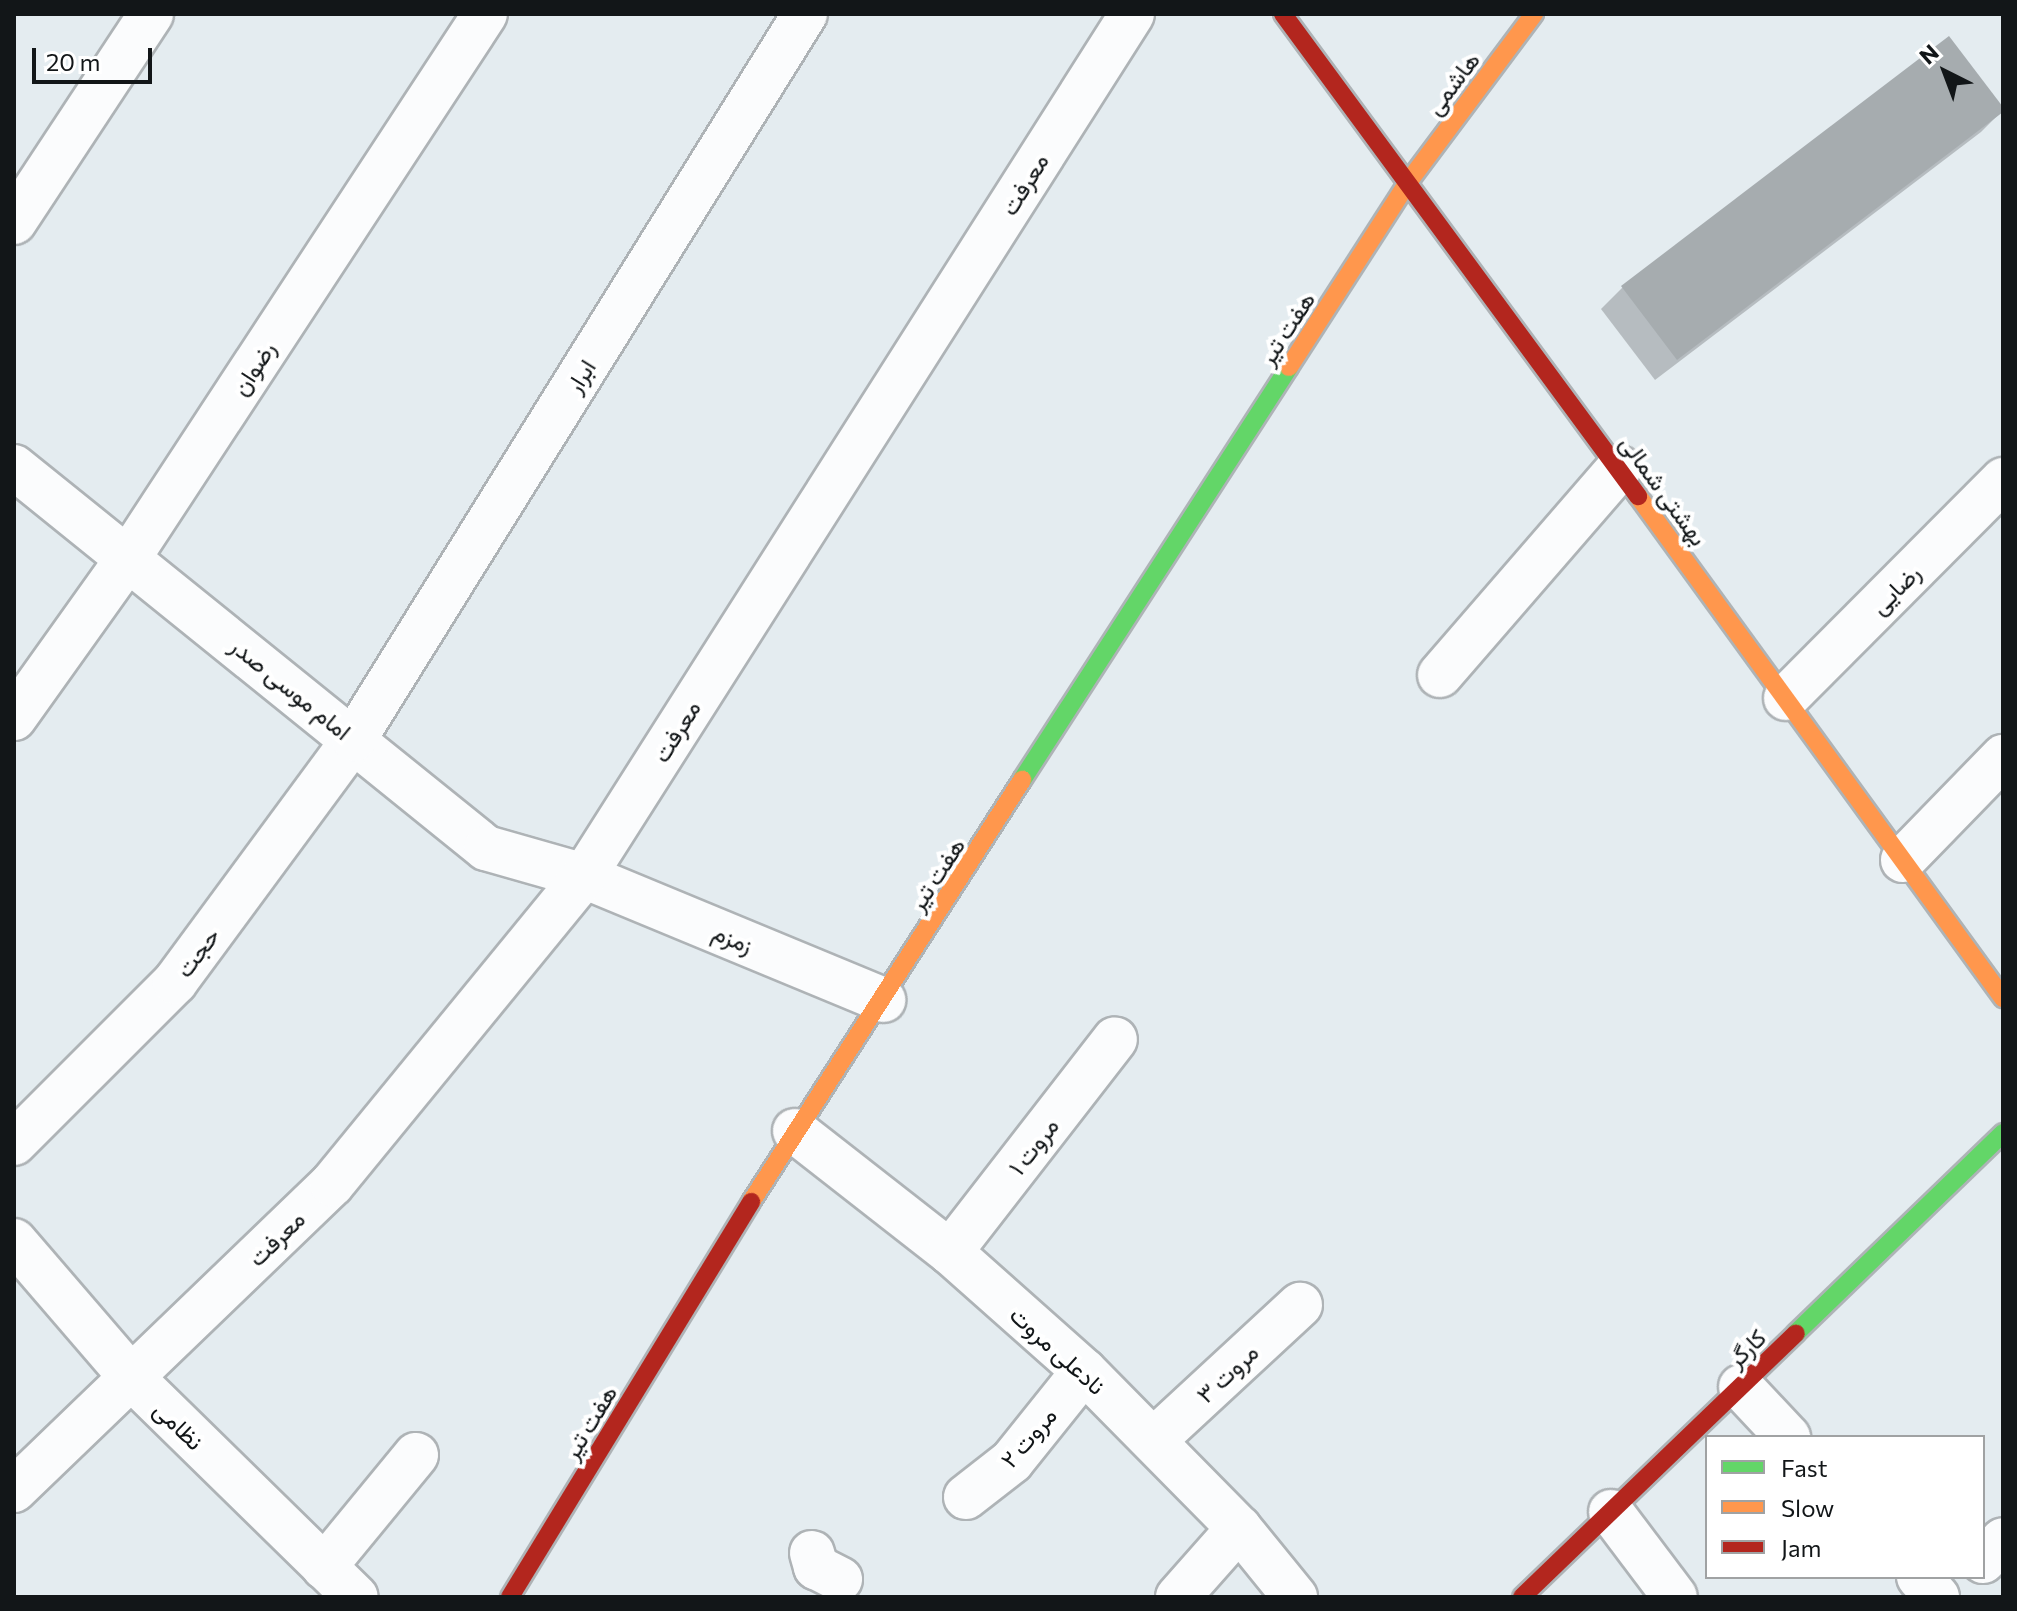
<!DOCTYPE html>
<html>
<head>
<meta charset="utf-8">
<style>
	body { margin:0 }
	#map { position:relative; width:2017px; height:1611px; overflow:hidden; background:#e4ecf0; font-family:Commissioner,Vazirmatn,sans-serif }
	div>[style] { position:absolute }
	.shadow>* { inset:0; background:#0003 }
	.building>* { inset:0; background:#a6acaf }
	.roads { filter:drop-shadow(2px 0 #aeb3b6) drop-shadow(-2px 0 #aeb3b6) drop-shadow(0 2px #aeb3b6) drop-shadow(0 -2px #aeb3b6) }
	.street>* { height:44px; margin:-22px; padding:0 22px; transform-origin:22px; border-radius:22px; background:#fbfcfd }
	.fast>* { height:18px; margin:-9px; padding:0 9px; transform-origin:9px; border-radius:9px; background:#63d668 }
	.slow>* { height:18px; margin:-9px; padding:0 9px; transform-origin:9px; border-radius:9px; background:#ff974d }
	.jam>* { height:18px; margin:-9px; padding:0 9px; transform-origin:9px; border-radius:9px; background:#b3261e }
	span { translate:-50% -50%; white-space:nowrap; text-align:center; line-height:1.15; -webkit-text-stroke:8px #fff; paint-order:stroke }
	.street-label { font-size:24px; color:#121618 }
	.frame { position:absolute; inset:0; border:16px solid #121618; pointer-events:none }
	.legend { position:absolute; left:1705px; top:1435px; width:280px; height:144px; box-sizing:border-box; background:#fff; border:2px solid #a0a2a3; margin:0; padding:10px 14px; list-style:none; font-size:24px; color:#121618 }
	.legend li { display:flex; align-items:center; gap:16px; height:40px }
	.legend b { width:40px; border:2px solid #a0a2a3 }
	.north { position:absolute; left:1905px; top:32px; width:80px; height:80px; -webkit-text-stroke:6px #fff; paint-order:stroke; rotate:318deg; font-size:22px; font-weight:700; line-height:32px; text-align:center; color:#121618 }
	.north::after { content:''; display:block; margin:auto; width:28px; height:36px; background:#121618; clip-path:polygon(50% 0,100% 100%,50% 72%,0 100%) }
	.scale { position:absolute; left:32px; top:48px; width:120px; height:36px; box-sizing:border-box; border:4px solid #121618; border-top:0; padding-left:10px; font-size:24px; line-height:28px; white-space:nowrap; color:#121618; -webkit-text-stroke:6px #fff; paint-order:stroke }
</style>
</head>
<body>
<div id="map">
	<div class="shadow">
		<i style="clip-path:polygon(1948px 39px,2003px 110px,1981px 132px,1655px 380px,1601px 309px,1622px 288px)"></i>
	</div>
	<div class="building">
		<i style="clip-path:polygon(1949px 36px,2003px 107px,2003px 112px,1677px 360px,1621px 286px)"></i>
	</div>
	<div class="roads">
		<div class="street">
			<i style="left:14px;top:222px;width:249px;rotate:-56.6deg"></i>
			<i style="left:14px;top:467px;width:607px;rotate:38.91deg"></i>
			<i style="left:486px;top:848px;width:102px;rotate:15.9deg"></i>
			<i style="left:584px;top:876px;width:324px;rotate:22.5deg"></i>
			<i style="left:1440px;top:675px;width:274px;rotate:-49.1deg"></i>
			<i style="left:1786px;top:698px;width:308px;rotate:-45.1deg"></i>
			<i style="left:14px;top:718px;width:198px;rotate:-54.5deg"></i>
			<i style="left:129px;top:557px;width:649px;rotate:-56.75deg"></i>
			<i style="left:1903px;top:860px;width:144px;rotate:-45.8deg"></i>
			<i style="left:795px;top:1131px;width:197px;rotate:38deg"></i>
			<i style="left:950px;top:1252px;width:179px;rotate:41.6deg"></i>
			<i style="left:1084px;top:1371px;width:221px;rotate:45.4deg"></i>
			<i style="left:1239px;top:1528px;width:89px;rotate:50.9deg"></i>
			<i style="left:14px;top:1143px;width:228px;rotate:-45deg"></i>
			<i style="left:175px;top:982px;width:302px;rotate:-53.6deg"></i>
			<i style="left:354px;top:739px;width:854px;rotate:-58.12deg"></i>
			<i style="left:14px;top:1241px;width:181px;rotate:49.3deg"></i>
			<i style="left:132px;top:1378px;width:313px;rotate:44.4deg"></i>
			<i style="left:950px;top:1252px;width:269px;rotate:-52.2deg"></i>
			<i style="left:1741px;top:1387px;width:69px;rotate:46.8deg"></i>
			<i style="left:1154px;top:1440px;width:199px;rotate:-42.8deg"></i>
			<i style="left:14px;top:1490px;width:441px;rotate:-43.9deg"></i>
			<i style="left:332px;top:1184px;width:398px;rotate:-50.7deg"></i>
			<i style="left:584px;top:876px;width:1021px;rotate:-57.55deg"></i>
			<i style="left:966px;top:1497px;width:58px;rotate:-38deg"></i>
			<i style="left:1012px;top:1461px;width:115px;rotate:-51.3deg"></i>
			<i style="left:1611px;top:1512px;width:106px;rotate:53deg"></i>
			<i style="left:812px;top:1553px;width:15px;rotate:74deg"></i>
			<i style="left:816px;top:1567px;width:27px;rotate:27deg"></i>
			<i style="left:1983px;top:1561px;width:29px;rotate:-46deg"></i>
			<i style="left:324px;top:1567px;width:145px;rotate:-50.6deg"></i>
			<i style="left:1919px;top:1577px;width:27px;rotate:48deg"></i>
			<i style="left:1178px;top:1597px;width:92px;rotate:-48.5deg"></i>
		</div>
		<div class="fast">
			<i style="left:1022px;top:780px;width:492px;rotate:-57.1deg"></i>
			<i style="left:1796px;top:1333px;width:288px;rotate:-44deg"></i>
		</div>
		<div class="slow">
			<i style="left:1289px;top:367px;width:221px;rotate:-57.2deg"></i>
			<i style="left:1409px;top:181px;width:209px;rotate:-53.2deg"></i>
			<i style="left:1638px;top:496px;width:621px;rotate:53.98deg"></i>
			<i style="left:751px;top:1202px;width:502px;rotate:-57.29deg"></i>
		</div>
		<div class="jam">
			<i style="left:1283px;top:14px;width:599px;rotate:53.63deg"></i>
			<i style="left:510px;top:1597px;width:463px;rotate:-58.6deg"></i>
			<i style="left:1522px;top:1597px;width:380px;rotate:-43.9deg"></i>
		</div>
	</div>
	<div class="street-label">
		<span style="left:1452px;top:83px;rotate:-53deg">هاشمی</span>
		<span style="left:1024px;top:184px;rotate:-58deg">معرفت</span>
		<span style="left:1286px;top:328px;rotate:-57deg">هفت تیر</span>
		<span style="left:253px;top:368px;rotate:-57deg">رضوان</span>
		<span style="left:580px;top:376px;rotate:-58deg">ابرار</span>
		<span style="left:1664px;top:490px;rotate:54deg">بهشتی شمالی</span>
		<span style="left:1895px;top:589px;rotate:-45deg">رضایی</span>
		<span style="left:291px;top:688px;rotate:39deg">امام موسی صدر</span>
		<span style="left:676px;top:731px;rotate:-58deg">معرفت</span>
		<span style="left:936px;top:874px;rotate:-57deg">هفت تیر</span>
		<span style="left:733px;top:938px;rotate:23deg">زمزم</span>
		<span style="left:197px;top:952px;rotate:-53deg">حجت</span>
		<span style="left:1033px;top:1146px;rotate:-52deg">مروت ۱</span>
		<span style="left:276px;top:1238px;rotate:-44deg">معرفت</span>
		<span style="left:1746px;top:1348px;rotate:-44deg">کارگر</span>
		<span style="left:1058px;top:1350px;rotate:42deg">نادعلی مروت</span>
		<span style="left:1227px;top:1373px;rotate:-43deg">مروت ۳</span>
		<span style="left:589px;top:1422px;rotate:-59deg">هفت تیر</span>
		<span style="left:179px;top:1425px;rotate:44deg">نظامی</span>
		<span style="left:1028px;top:1437px;rotate:-49deg">مروت ۲</span>
	</div>
	<div class="frame"></div>
	<ul class="legend">
	<li><b style="height:10px;background:#63d668"></b>Fast</li>
	<li><b style="height:10px;background:#ff974d"></b>Slow</li>
	<li><b style="height:10px;background:#b3261e"></b>Jam</li>
	</ul>
	<div class="north">N</div>
	<div class="scale">20 m</div>
</div>
</body>
</html>
